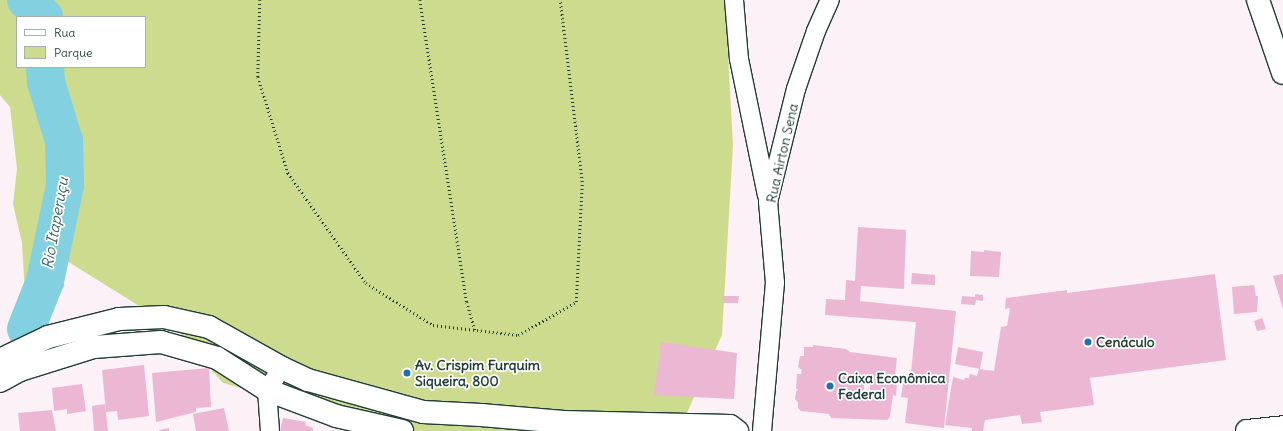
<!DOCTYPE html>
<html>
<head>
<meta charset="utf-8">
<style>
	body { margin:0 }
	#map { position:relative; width:1283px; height:431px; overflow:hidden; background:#fbf1f6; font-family:Delius,sans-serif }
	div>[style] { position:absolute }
	.green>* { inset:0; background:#cddb8e }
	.river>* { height:38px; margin:-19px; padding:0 19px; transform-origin:19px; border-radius:19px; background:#83d0e1 }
	.building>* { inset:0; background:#ebb7d2 }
	.path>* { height:2.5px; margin-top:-1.25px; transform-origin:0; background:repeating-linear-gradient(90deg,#1f3d34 0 1px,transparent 0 4px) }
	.roads { filter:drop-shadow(1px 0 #1f3d34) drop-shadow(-1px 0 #1f3d34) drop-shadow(0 1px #1f3d34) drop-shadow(0 -1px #1f3d34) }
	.minor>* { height:18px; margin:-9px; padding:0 9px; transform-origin:9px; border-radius:9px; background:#fff }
	.tertiary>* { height:22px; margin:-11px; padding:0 11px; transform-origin:11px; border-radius:11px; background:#fff }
	.secondary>* { height:22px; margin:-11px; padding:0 11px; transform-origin:11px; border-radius:11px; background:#fff }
	.dots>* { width:11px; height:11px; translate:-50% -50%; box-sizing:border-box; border:2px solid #fff; border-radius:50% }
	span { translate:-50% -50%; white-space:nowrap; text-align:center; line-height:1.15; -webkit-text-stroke:3.5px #fff; paint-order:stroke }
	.street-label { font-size:14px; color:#1f3d34 }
	.poi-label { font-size:14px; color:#1f3d34; font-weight:700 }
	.left { translate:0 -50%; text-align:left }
	.water-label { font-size:15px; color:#38625f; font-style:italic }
	.legend { position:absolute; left:16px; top:16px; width:130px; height:52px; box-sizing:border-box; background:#fff; border:1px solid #a5b1ae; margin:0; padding:5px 7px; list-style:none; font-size:12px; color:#1f3d34 }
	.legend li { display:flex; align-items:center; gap:8px; height:20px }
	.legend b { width:20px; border:1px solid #a5b1ae }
</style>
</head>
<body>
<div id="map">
	<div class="green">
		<i style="clip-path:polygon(evenodd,0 0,725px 0,733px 145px,722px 335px,686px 415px,634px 431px,396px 431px,223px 383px,176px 329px,59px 256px,64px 287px,27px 327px,22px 243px,13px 204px,17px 169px,10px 107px,0 95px,0 0,17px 17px,145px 17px,145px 67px,17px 67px,17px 17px)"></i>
	</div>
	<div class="river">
		<i style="left:26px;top:0;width:25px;rotate:43deg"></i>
		<i style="left:26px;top:329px;width:52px;rotate:-68.4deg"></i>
		<i style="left:45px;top:281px;width:98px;rotate:-78.2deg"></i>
		<i style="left:65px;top:185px;width:44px;rotate:-91.3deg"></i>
		<i style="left:64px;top:141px;width:62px;rotate:-107deg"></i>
		<i style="left:46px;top:82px;width:15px;rotate:-94deg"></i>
	</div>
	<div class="building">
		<i style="clip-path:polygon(858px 227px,906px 230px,904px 289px,861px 286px,860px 301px,956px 311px,944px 428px,905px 423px,908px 398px,901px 397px,903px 383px,910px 383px,916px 322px,825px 315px,826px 299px,845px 300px,846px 280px,855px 281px)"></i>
		<i style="clip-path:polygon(984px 250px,1001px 252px,999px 277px,970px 276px,971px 251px,984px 252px)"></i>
		<i style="clip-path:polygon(912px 273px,935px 275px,935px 285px,911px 284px)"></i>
		<i style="clip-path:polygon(1215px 274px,1226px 360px,1090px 378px,1094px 405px,1040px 412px,1042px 422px,1022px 424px,1020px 415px,985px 420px,983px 431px,972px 431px,972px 428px,945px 425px,953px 377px,964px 380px,965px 378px,969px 378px,970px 374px,977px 376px,979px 369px,994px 371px,1001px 327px,1007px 326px,1010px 308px,1005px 309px,1006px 298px,1067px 290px,1067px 293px)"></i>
		<i style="clip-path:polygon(1283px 274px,1283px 309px,1273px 276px)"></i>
		<i style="clip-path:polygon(1254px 285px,1256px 296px,1258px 296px,1257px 312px,1234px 314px,1232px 287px)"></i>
		<i style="clip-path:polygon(975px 294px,983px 295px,983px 301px,976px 300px,975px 305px,961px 304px,962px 296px,975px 297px)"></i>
		<i style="clip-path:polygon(723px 296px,739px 296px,738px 303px,723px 303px)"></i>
		<i style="clip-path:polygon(1262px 318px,1266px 329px,1257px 331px,1254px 321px)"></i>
		<i style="clip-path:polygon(661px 342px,737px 353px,734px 399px,654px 395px)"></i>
		<i style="clip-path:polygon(evenodd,813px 345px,846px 349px,850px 352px,897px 358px,894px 383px,897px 384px,896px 396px,893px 395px,890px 417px,887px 420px,831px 418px,829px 414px,801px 411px,798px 408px,798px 402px,795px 399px,796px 392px,798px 389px,796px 389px,797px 374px,801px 374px,802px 370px,798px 367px,800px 356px,804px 356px,804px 347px,813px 347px,813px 345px,864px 384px,870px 385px,870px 391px,864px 390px,864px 384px)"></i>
		<i style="clip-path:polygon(958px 347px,983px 352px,980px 369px,955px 364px)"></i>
		<i style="clip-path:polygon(144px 365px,149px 416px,118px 420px,117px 411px,106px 412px,102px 370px)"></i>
		<i style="clip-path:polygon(209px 368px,211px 407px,196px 408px,196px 412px,156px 422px,152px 373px)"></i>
		<i style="clip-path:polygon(82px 384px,86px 411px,67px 414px,67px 409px,54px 411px,52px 388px)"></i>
		<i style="clip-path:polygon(105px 404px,108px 431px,94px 431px,92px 406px)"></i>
		<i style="clip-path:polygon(224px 408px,229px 431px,196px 431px,193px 414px)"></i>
		<i style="clip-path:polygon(52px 410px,56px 431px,20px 431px,18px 413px)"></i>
		<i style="clip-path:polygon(283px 418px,306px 422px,305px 425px,313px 428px,313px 431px,280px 431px)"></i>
		<i style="clip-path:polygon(169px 428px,169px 431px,159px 431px,159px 430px)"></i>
	</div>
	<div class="path">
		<i style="left:260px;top:0;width:77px;rotate:91.5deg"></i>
		<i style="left:258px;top:77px;width:101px;rotate:72.6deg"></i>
		<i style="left:288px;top:173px;width:135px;rotate:54.7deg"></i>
		<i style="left:366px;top:283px;width:79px;rotate:32.1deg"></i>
		<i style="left:433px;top:325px;width:86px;rotate:6.7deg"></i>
		<i style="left:518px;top:335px;width:67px;rotate:-29.6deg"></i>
		<i style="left:576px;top:302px;width:120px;rotate:-87.1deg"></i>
		<i style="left:582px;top:182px;width:183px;rotate:-96.9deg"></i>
		<i style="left:420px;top:0;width:306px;rotate:81.2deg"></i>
		<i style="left:467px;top:302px;width:29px;rotate:74deg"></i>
	</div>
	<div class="roads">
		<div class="minor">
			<i style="left:734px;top:0;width:59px;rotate:85.2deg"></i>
			<i style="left:739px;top:59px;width:139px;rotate:78.4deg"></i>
			<i style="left:270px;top:431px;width:41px;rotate:-94.2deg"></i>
			<i style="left:267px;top:390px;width:27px;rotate:-56deg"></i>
			<i style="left:762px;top:431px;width:149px;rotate:-85deg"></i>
			<i style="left:775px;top:283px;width:81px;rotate:-94.9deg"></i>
			<i style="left:768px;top:202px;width:116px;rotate:-76.1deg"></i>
			<i style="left:796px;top:89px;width:61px;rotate:-71deg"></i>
			<i style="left:816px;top:31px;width:34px;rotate:-66deg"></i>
		</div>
		<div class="tertiary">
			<i style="left:1258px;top:0;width:77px;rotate:71.1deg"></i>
		</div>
		<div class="secondary">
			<i style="left:0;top:360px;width:53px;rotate:-25.6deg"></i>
			<i style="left:48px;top:337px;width:73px;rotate:-14.2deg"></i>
			<i style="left:119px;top:319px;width:45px;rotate:-2.5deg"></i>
			<i style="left:164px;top:317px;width:46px;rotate:12.5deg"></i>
			<i style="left:209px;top:327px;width:84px;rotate:29.3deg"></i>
			<i style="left:282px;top:368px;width:29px;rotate:25deg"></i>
			<i style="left:308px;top:380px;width:119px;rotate:15.5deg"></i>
			<i style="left:423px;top:412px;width:58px;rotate:3deg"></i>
			<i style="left:481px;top:415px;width:83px;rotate:4.8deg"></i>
			<i style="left:564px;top:422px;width:166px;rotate:1.4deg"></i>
			<i style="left:730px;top:426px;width:9px;rotate:36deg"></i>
			<i style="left:0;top:381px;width:23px;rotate:-29deg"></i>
			<i style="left:20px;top:370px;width:77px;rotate:-17.3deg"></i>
			<i style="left:94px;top:347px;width:67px;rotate:-4.3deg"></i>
			<i style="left:161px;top:342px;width:58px;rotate:15.9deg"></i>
			<i style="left:217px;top:358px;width:59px;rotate:32.6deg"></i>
			<i style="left:267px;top:390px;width:74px;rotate:20.6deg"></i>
			<i style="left:336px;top:416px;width:68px;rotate:12.8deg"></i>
			<i style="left:1247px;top:431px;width:36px;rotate:-6deg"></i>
		</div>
	</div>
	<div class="dots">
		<i style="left:1088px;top:342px;background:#1f6fb2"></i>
		<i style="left:407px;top:373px;background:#1f6fb2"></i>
		<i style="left:830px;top:386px;background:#1f6fb2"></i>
	</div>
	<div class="street-label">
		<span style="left:782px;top:153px;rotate:-77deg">Rua Airton Sena</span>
	</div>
	<div class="poi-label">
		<span class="left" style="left:1096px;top:342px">Cenáculo</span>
		<span class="left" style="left:415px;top:373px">Av. Crispim Furquim<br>Siqueira, 800</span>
		<span class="left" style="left:838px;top:386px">Caixa Econômica<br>Federal</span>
	</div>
	<div class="water-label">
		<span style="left:55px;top:223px;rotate:-80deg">Rio Itaperuçu</span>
	</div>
	<ul class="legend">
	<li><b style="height:5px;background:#fff"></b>Rua</li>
	<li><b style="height:11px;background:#cddb8e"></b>Parque</li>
	</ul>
</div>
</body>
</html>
